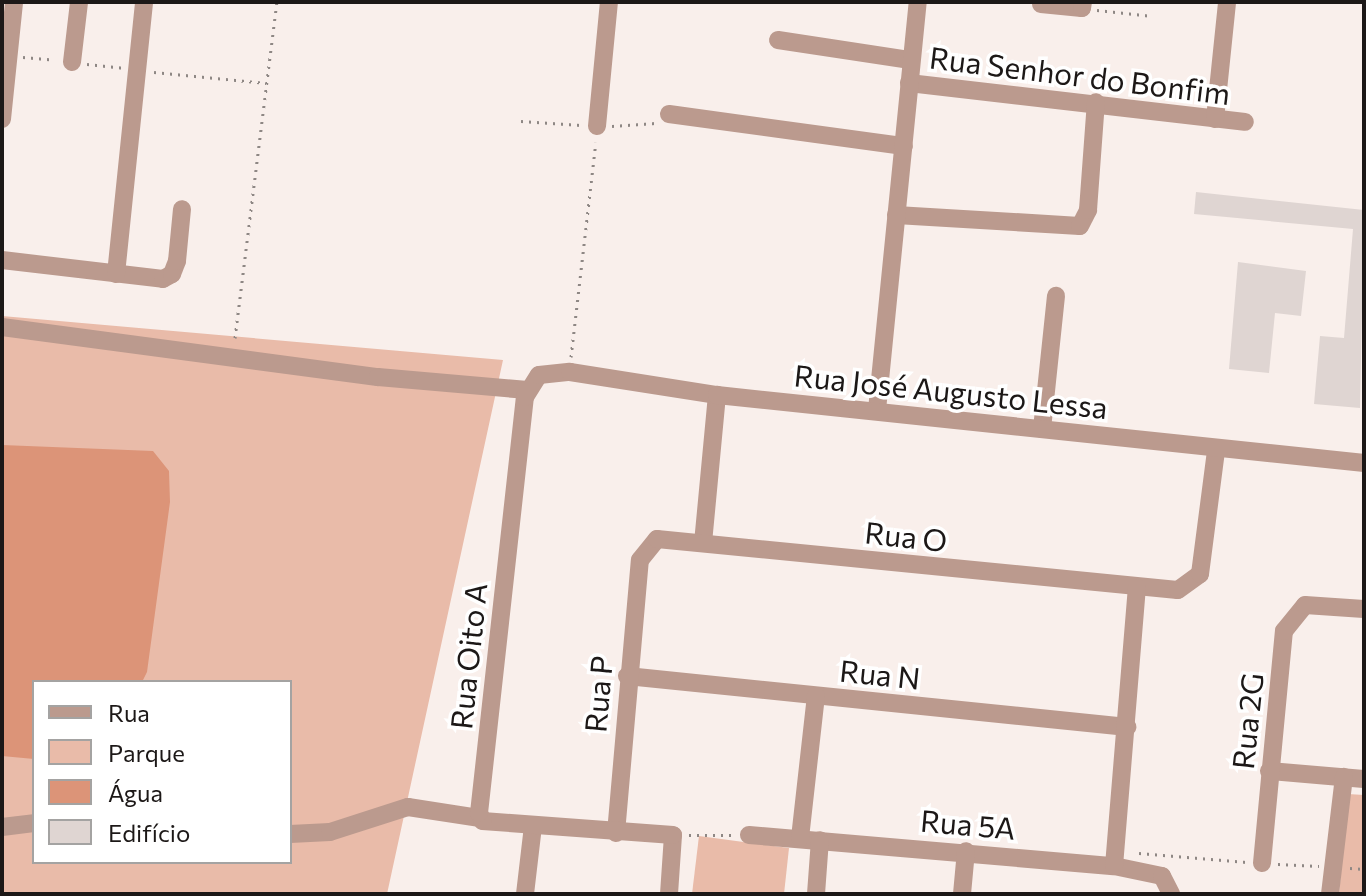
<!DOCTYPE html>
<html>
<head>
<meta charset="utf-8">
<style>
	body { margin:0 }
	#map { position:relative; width:1366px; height:896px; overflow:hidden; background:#f9efeb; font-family:Commissioner,sans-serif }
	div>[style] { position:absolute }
	.green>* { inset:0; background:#e9bba9 }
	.water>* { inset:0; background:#dc9478 }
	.building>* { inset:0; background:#dfd5d2 }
	.path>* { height:3px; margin-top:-1.5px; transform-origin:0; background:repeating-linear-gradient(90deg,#8e8784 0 2px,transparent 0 8px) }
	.minor>* { height:18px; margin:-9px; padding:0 9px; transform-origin:9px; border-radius:9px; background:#bb9a8e }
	span { translate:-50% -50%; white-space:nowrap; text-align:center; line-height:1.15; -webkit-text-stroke:7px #fff; paint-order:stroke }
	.street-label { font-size:30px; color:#1c1817 }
	.frame { position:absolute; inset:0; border:4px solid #1c1817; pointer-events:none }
	.legend { position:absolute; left:32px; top:680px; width:260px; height:184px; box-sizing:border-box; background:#fff; border:2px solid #a4a3a2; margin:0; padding:10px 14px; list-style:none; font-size:24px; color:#1c1817 }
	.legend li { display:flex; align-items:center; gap:16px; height:40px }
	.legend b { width:40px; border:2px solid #a4a3a2 }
</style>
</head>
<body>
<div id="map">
	<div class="green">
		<i style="clip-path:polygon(evenodd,2px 316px,503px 360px,387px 894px,2px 894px,2px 316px,34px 682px,290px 682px,290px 862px,34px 862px,34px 682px)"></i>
		<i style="clip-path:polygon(1348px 794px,1364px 795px,1364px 894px,1339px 894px)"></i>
		<i style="clip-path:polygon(699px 836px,789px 848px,784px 894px,692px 894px)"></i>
	</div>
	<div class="water">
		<i style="clip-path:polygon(2px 445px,153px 451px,169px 471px,170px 502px,147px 672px,142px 682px,34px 682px,34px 759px,2px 756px)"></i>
	</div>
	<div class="building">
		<i style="clip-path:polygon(1196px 192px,1364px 210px,1360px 408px,1314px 404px,1320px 336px,1344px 338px,1353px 229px,1194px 214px)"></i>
		<i style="clip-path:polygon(1238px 262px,1306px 271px,1301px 316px,1275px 313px,1269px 373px,1229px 369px)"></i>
	</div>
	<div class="path">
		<i style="left:1097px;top:10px;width:56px;rotate:6.1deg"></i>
		<i style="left:23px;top:57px;width:32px;rotate:5deg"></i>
		<i style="left:87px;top:64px;width:36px;rotate:6deg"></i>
		<i style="left:154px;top:72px;width:113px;rotate:5.6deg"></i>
		<i style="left:521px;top:121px;width:60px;rotate:3.8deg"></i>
		<i style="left:612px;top:126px;width:44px;rotate:-3.9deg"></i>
		<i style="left:235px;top:338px;width:339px;rotate:-82.9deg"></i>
		<i style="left:571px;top:357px;width:216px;rotate:-83.4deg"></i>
		<i style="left:689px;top:835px;width:44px"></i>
		<i style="left:1139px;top:853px;width:108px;rotate:4.8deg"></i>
		<i style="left:1278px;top:864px;width:41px;rotate:2.8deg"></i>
		<i style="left:1350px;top:868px;width:14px;rotate:4deg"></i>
	</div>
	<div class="minor">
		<i style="left:1041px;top:4px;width:41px;rotate:5.6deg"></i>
		<i style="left:1082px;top:8px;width:6px;rotate:-81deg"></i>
		<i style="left:778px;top:40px;width:134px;rotate:8.6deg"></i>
		<i style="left:72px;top:62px;width:60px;rotate:-83.3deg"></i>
		<i style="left:909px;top:83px;width:338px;rotate:6.6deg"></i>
		<i style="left:669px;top:114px;width:237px;rotate:7.8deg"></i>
		<i style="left:2px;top:119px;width:118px;rotate:-84.1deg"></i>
		<i style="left:1215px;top:119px;width:118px;rotate:-84.1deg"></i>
		<i style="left:597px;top:126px;width:125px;rotate:-84.5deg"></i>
		<i style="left:896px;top:215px;width:184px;rotate:3.4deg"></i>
		<i style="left:1080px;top:226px;width:18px;rotate:-63deg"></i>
		<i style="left:1088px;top:210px;width:108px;rotate:-85.8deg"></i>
		<i style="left:2px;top:260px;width:162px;rotate:6.7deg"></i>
		<i style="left:163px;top:279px;width:10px;rotate:-29deg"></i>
		<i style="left:172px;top:274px;width:14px;rotate:-69deg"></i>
		<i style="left:177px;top:261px;width:52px;rotate:-84.5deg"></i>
		<i style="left:116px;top:274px;width:273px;rotate:-84.1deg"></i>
		<i style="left:2px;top:327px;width:379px;rotate:7.6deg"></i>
		<i style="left:378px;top:377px;width:150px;rotate:5deg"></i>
		<i style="left:877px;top:410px;width:410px;rotate:-84.3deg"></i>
		<i style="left:1042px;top:429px;width:134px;rotate:-84deg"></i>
		<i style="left:703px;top:543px;width:149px;rotate:-84.6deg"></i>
		<i style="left:627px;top:676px;width:503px;rotate:5.82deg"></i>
		<i style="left:1269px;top:771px;width:95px;rotate:4.8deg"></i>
		<i style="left:2px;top:827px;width:32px;rotate:-7deg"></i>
		<i style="left:616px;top:833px;width:274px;rotate:-85deg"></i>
		<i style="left:640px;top:560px;width:27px;rotate:-51deg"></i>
		<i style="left:657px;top:539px;width:523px;rotate:5.59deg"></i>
		<i style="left:1178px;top:590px;width:27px;rotate:-36deg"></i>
		<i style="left:1200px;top:574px;width:125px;rotate:-82.6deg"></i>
		<i style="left:290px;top:834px;width:40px;rotate:-2.9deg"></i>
		<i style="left:330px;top:832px;width:82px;rotate:-17.8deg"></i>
		<i style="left:408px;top:807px;width:73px;rotate:8.7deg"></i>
		<i style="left:749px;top:835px;width:366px;rotate:4.9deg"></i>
		<i style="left:1114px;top:866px;width:49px;rotate:11.8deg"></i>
		<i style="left:1162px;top:876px;width:20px;rotate:63deg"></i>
		<i style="left:800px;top:838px;width:143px;rotate:-83.6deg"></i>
		<i style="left:1262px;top:863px;width:233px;rotate:-84.6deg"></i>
		<i style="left:1284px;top:631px;width:33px;rotate:-51deg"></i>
		<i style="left:1305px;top:605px;width:59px;rotate:3.9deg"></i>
		<i style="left:1114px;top:866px;width:279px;rotate:-85.3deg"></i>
		<i style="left:525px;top:894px;width:68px;rotate:-83.3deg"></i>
		<i style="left:669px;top:894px;width:59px;rotate:-86.1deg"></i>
		<i style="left:673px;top:835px;width:191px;rotate:-175.8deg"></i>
		<i style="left:483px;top:821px;width:9px;rotate:-117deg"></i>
		<i style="left:479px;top:813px;width:419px;rotate:-83.7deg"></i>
		<i style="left:525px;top:397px;width:26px;rotate:-58deg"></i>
		<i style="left:539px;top:375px;width:31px;rotate:-6deg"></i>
		<i style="left:570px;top:372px;width:149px;rotate:8.9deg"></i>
		<i style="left:717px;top:395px;width:651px;rotate:6deg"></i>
		<i style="left:816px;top:894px;width:54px;rotate:-85.8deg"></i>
		<i style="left:962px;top:894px;width:43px;rotate:-84.7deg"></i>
		<i style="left:1330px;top:894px;width:118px;rotate:-83.2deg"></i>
	</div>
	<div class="street-label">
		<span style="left:1080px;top:75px;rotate:7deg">Rua Senhor do Bonfim</span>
		<span style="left:951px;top:391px;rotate:6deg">Rua José Augusto Lessa</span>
		<span style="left:906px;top:536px;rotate:6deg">Rua O</span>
		<span style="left:468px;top:656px;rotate:-84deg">Rua Oito A</span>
		<span style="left:880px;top:674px;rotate:6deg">Rua N</span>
		<span style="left:598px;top:694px;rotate:-85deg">Rua P</span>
		<span style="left:1247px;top:721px;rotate:-84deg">Rua 2G</span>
		<span style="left:968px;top:824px;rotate:5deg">Rua 5A</span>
	</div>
	<div class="frame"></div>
	<ul class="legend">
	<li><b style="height:10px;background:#bb9a8e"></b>Rua</li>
	<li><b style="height:22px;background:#e9bba9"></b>Parque</li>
	<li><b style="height:22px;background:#dc9478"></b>Água</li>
	<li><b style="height:22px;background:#dfd5d2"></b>Edifício</li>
	</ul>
</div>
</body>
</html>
